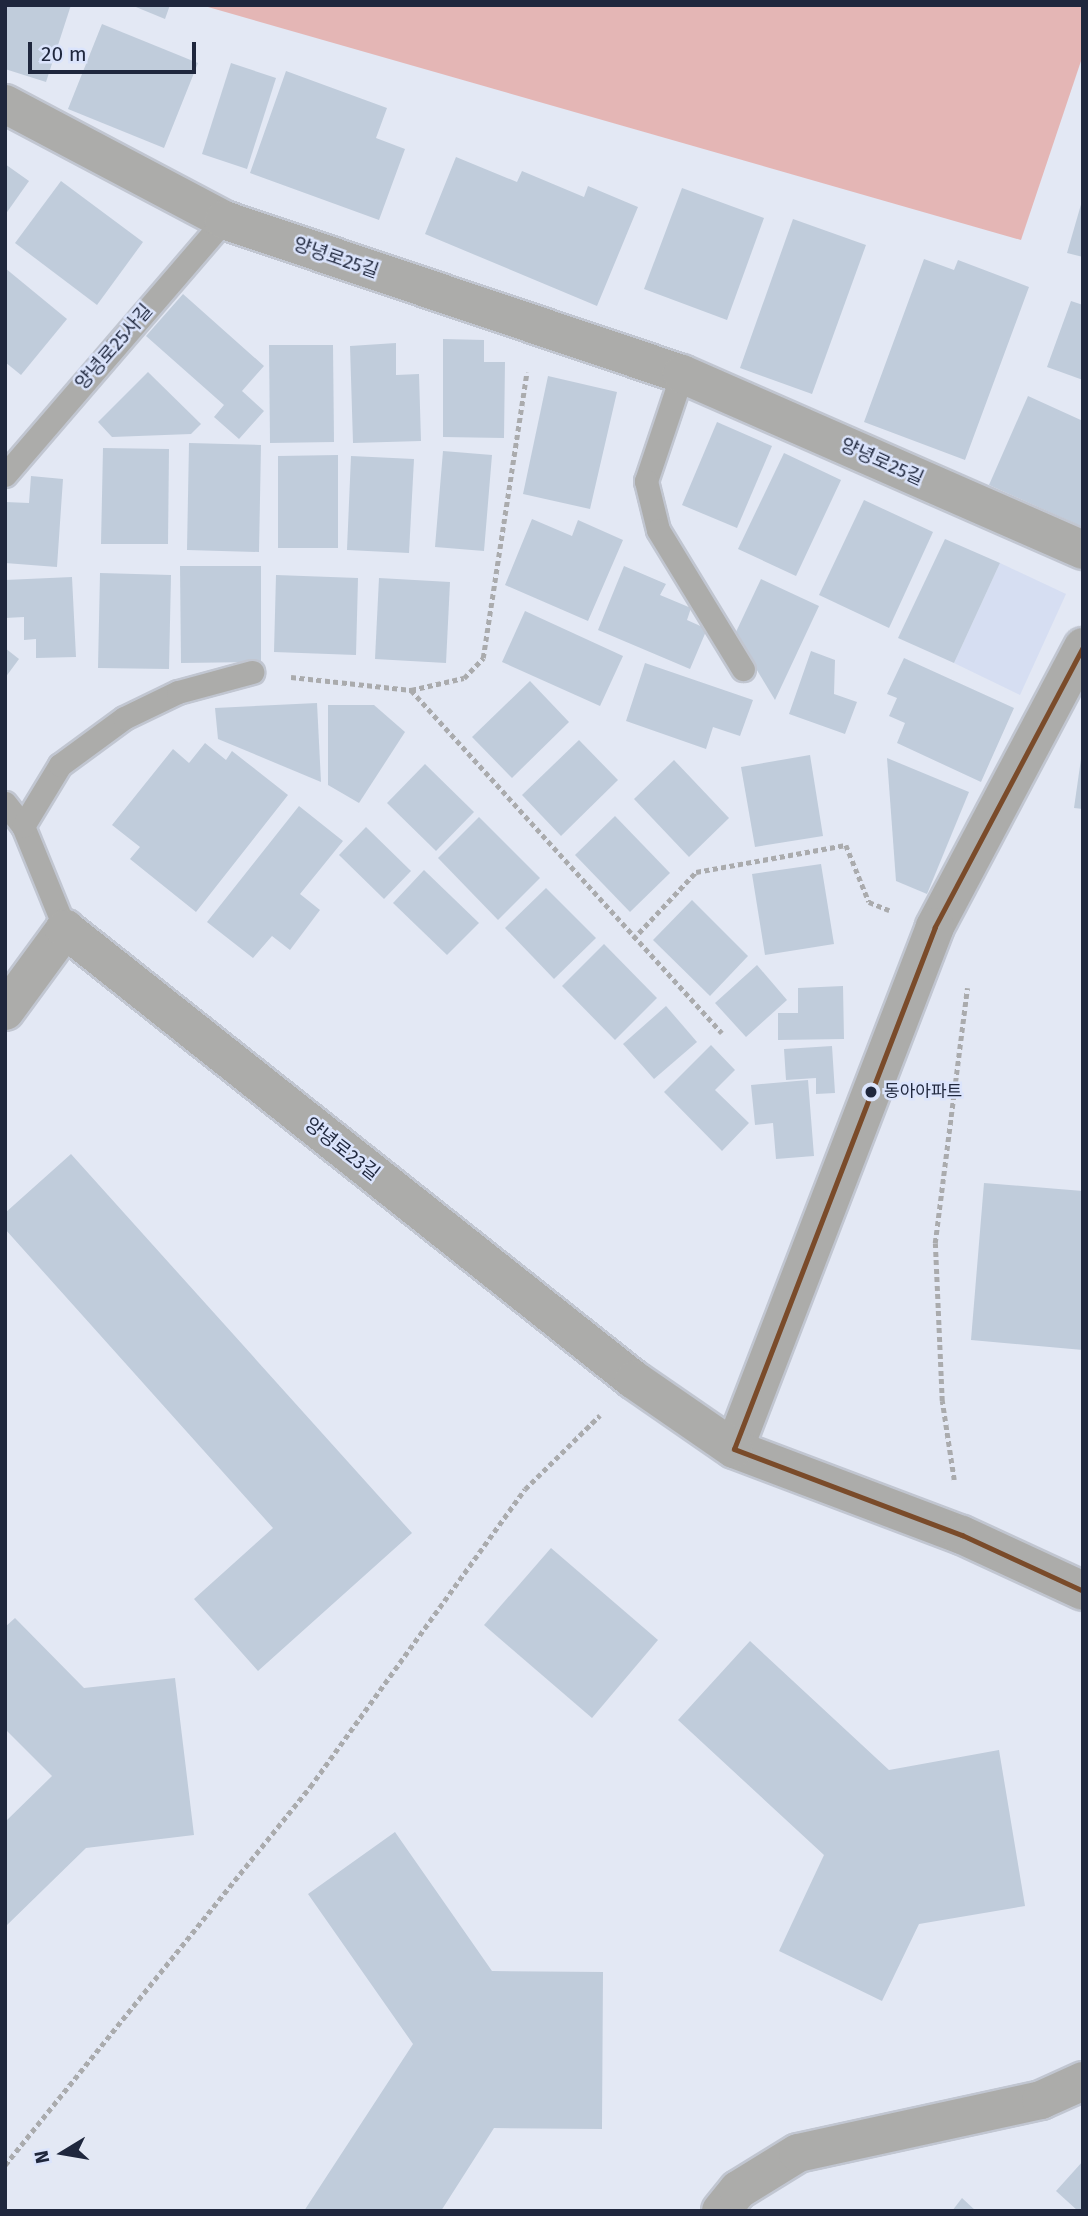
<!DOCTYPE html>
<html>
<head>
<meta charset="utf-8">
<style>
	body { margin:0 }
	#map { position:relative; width:1088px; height:2216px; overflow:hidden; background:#e3e8f4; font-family:"Fira Sans","Noto Sans KR",sans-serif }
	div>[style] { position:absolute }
	.built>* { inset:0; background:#d6def2 }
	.forest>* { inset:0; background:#e4b6b5 }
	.building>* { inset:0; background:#c0ccdb }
	.path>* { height:4.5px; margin-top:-2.25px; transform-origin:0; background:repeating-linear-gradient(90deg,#aaabad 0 5px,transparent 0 8.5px) }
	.roads { filter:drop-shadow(2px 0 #c1c6d1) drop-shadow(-2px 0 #c1c6d1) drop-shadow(0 2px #c1c6d1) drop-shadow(0 -2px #c1c6d1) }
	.service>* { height:23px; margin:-11.5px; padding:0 11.5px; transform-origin:11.5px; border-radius:11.5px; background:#acacaa }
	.minor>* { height:38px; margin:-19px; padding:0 19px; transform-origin:19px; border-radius:19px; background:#acacaa }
	.bus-1>* { height:5px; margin:-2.5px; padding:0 2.5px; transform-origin:2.5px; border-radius:2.5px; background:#7a4b2a }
	.dots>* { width:19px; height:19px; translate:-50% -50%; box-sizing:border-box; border:4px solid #dbe4fc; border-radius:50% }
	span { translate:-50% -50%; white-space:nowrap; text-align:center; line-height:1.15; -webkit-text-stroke:5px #dbe4fc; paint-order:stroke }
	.bus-label { font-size:17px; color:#1f273d }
	.left { translate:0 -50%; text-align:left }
	.street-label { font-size:19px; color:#1f273d }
	.frame { position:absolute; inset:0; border:7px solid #1f273d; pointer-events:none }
	.north { position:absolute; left:28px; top:2118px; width:70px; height:70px; -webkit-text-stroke:5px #dbe4fc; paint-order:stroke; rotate:259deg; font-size:19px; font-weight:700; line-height:28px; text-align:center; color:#1f273d }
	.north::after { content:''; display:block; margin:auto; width:24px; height:32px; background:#1f273d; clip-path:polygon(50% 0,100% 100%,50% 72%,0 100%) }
	.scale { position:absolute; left:28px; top:42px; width:168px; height:32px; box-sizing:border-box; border:4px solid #1f273d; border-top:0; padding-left:9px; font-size:21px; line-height:24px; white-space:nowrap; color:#1f273d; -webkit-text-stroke:5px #dbe4fc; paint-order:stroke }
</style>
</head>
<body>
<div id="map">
	<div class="built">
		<i style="clip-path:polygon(1000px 563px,1066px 594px,1020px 695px,954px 663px)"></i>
	</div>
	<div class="forest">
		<i style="clip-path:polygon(201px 5px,1083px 5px,1083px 55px,1021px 240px)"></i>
	</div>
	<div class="building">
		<i style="clip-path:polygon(5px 5px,71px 5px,46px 82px,5px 69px)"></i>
		<i style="clip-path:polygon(131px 5px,170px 5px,165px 19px)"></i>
		<i style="clip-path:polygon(102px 24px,198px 63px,164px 148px,68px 109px)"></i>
		<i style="clip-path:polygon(231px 63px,276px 78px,247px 169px,202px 154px)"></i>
		<i style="clip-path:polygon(286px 71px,387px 108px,376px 138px,405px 149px,379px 220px,250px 173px)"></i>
		<i style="clip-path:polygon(456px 157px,517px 182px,522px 171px,584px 197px,588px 186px,638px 207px,597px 306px,425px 234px)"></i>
		<i style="clip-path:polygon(5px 164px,29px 181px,5px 215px)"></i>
		<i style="clip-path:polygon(61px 181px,143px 242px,97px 305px,15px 243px)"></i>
		<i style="clip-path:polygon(682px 188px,764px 218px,727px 320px,644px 289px)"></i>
		<i style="clip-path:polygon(1082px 201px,1083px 201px,1083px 257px,1067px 253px)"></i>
		<i style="clip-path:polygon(793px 219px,866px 245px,812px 394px,740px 368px)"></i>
		<i style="clip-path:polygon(924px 259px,954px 270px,958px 260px,1029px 287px,965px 460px,864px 422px)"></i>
		<i style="clip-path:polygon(5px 268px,67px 319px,21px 375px,5px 362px)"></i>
		<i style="clip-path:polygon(183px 294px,264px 366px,242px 391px,264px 411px,239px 439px,214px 417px,224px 405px,146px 336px)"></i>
		<i style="clip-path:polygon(1071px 301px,1083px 305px,1083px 380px,1047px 367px)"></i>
		<i style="clip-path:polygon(443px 339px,484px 340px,484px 362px,505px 362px,504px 438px,443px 437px)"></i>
		<i style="clip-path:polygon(396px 343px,396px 375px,419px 374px,421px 441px,353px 443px,350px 346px)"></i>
		<i style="clip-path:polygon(269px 345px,333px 345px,334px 442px,270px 443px)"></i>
		<i style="clip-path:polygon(148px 372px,201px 424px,191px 434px,112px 437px,98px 422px)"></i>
		<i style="clip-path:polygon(548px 376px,617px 392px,590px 509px,523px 494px)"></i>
		<i style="clip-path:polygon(1028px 396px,1083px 421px,1083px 527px,989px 485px)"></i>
		<i style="clip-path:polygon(717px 422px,772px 446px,737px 528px,682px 505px)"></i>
		<i style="clip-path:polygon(189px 443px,261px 445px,259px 552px,187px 550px)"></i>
		<i style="clip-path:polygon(103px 448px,169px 449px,168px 544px,101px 544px)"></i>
		<i style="clip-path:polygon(443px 451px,492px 455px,484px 551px,435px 547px)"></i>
		<i style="clip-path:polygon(784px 453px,841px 480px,796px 576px,738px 549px)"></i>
		<i style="clip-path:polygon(338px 455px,338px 548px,278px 548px,278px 456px)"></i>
		<i style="clip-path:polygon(351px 456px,414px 459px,409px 553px,347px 550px)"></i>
		<i style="clip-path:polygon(31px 476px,63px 479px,57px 567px,5px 563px,5px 502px,29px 503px)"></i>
		<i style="clip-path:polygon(864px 500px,933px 532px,889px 628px,819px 595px)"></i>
		<i style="clip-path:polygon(532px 519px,572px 536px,578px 520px,623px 540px,588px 621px,505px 585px)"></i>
		<i style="clip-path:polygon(945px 539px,1000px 563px,954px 663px,898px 638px)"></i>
		<i style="clip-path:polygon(180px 566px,261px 566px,261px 662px,181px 663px)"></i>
		<i style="clip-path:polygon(624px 566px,666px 584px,660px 595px,691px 608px,687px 620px,707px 629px,690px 669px,598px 630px)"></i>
		<i style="clip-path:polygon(100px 573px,171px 575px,169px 669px,98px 668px)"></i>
		<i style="clip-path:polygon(276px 575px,358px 578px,356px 655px,274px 652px)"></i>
		<i style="clip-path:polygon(72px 577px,76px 657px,36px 658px,36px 639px,24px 640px,24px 617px,5px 618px,5px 580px)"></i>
		<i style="clip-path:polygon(379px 578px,450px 582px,446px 663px,375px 659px)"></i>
		<i style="clip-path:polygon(761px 579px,819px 606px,775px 700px,735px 634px)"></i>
		<i style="clip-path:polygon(525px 611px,623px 656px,600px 706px,502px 662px)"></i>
		<i style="clip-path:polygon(5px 648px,19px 659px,5px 678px)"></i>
		<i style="clip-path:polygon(811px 651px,835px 660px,834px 694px,857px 702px,845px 734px,789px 714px)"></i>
		<i style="clip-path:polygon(904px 658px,1014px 708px,981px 782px,897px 743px,905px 723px,889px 716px,897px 698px,887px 694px)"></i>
		<i style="clip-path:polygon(645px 663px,753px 700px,740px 736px,713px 727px,706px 749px,626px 721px)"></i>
		<i style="clip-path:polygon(530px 681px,569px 722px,512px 778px,472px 737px)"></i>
		<i style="clip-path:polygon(317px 703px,321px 782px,218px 739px,215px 708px)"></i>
		<i style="clip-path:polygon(328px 705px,374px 705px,405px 732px,359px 803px,328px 785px)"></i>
		<i style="clip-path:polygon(579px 740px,618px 780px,561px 836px,522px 795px)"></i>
		<i style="clip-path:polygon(205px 743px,226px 760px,232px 751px,288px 795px,196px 912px,130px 859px,140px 847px,112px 825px,173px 749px,189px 763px)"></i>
		<i style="clip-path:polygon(1083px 745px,1083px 809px,1074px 808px)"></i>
		<i style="clip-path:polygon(810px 755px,823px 836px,755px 847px,741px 767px)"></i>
		<i style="clip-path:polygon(887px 758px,969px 792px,927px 894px,896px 881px)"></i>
		<i style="clip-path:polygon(674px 760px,729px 818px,689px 857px,634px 799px)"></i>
		<i style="clip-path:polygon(425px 764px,474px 812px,436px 851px,387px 803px)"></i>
		<i style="clip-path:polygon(299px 806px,343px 841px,300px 894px,320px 910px,290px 950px,272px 936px,253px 958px,207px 922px)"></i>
		<i style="clip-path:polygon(615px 816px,670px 873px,630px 912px,575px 855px)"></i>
		<i style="clip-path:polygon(479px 817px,540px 878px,498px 920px,438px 858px)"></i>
		<i style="clip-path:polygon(366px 827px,411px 871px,384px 899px,339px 855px)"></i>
		<i style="clip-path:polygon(821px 864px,834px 944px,765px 955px,752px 874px)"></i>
		<i style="clip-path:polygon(424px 870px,479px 923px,447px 955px,393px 903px)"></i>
		<i style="clip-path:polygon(546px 888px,596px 938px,554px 979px,505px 928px)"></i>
		<i style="clip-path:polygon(692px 900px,748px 956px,710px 996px,653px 940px)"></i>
		<i style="clip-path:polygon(604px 944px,657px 998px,615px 1040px,562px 986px)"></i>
		<i style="clip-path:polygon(757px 965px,787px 1000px,746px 1037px,715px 1003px)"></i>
		<i style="clip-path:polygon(843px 986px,844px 1039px,778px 1040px,778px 1013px,798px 1013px,798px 988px)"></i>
		<i style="clip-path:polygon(666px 1006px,697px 1042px,654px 1079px,623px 1044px)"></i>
		<i style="clip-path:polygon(711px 1045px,735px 1070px,715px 1090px,749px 1123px,722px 1151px,664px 1092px)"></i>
		<i style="clip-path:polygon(832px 1046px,835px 1093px,816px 1094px,816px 1078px,786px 1080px,784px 1049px)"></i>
		<i style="clip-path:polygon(808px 1080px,814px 1156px,776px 1159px,773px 1123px,755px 1125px,751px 1085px)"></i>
		<i style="clip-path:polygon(71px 1154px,412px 1533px,258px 1671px,194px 1599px,273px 1528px,5px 1229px,5px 1213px)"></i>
		<i style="clip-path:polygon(984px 1183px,1083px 1191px,1083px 1350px,971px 1340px)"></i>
		<i style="clip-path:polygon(551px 1548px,658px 1640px,592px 1718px,484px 1625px)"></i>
		<i style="clip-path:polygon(15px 1618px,84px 1688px,175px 1678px,194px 1835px,86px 1848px,5px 1927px,5px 1822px,52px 1776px,5px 1729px,5px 1627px)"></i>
		<i style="clip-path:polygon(750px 1641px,889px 1770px,999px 1750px,1025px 1906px,919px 1924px,882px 2001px,779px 1951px,824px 1855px,678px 1720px)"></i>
		<i style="clip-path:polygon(395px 1832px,492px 1971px,603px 1972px,602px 2129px,494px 2128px,441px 2211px,304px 2211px,413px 2044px,308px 1894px)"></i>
		<i style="clip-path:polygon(1083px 2161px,1083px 2211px,1078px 2211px,1056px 2191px)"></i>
		<i style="clip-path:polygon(962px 2198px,976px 2211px,952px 2211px)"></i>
	</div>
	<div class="path">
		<i style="left:291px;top:677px;width:121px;rotate:6.2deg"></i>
		<i style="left:411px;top:690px;width:54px;rotate:-12.8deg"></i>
		<i style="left:464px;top:678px;width:28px;rotate:-46deg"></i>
		<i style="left:483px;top:658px;width:289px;rotate:-81.3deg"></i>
		<i style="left:411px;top:690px;width:463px;rotate:47.8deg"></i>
		<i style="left:633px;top:939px;width:92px;rotate:-46.8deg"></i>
		<i style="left:696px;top:872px;width:152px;rotate:-10.2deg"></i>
		<i style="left:846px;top:845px;width:61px;rotate:68deg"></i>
		<i style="left:869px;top:902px;width:22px;rotate:22deg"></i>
		<i style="left:954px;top:1480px;width:80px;rotate:-98.6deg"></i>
		<i style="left:942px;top:1401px;width:158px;rotate:-92.5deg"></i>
		<i style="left:935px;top:1243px;width:257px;rotate:-82.8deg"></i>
		<i style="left:5px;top:2165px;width:486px;rotate:-51.1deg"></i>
		<i style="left:310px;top:1787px;width:367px;rotate:-54.2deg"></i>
		<i style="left:525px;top:1489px;width:105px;rotate:-44.6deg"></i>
	</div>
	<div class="roads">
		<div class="service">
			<i style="left:682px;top:374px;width:113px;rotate:108.6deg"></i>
			<i style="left:646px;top:481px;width:50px;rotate:76.2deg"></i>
			<i style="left:658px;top:530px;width:163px;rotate:58.6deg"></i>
			<i style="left:5px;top:475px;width:336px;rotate:-49.3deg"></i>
			<i style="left:5px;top:803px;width:29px;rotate:52deg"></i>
			<i style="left:23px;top:826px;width:111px;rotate:67.8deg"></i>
			<i style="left:23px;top:826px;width:71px;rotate:-58.8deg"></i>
			<i style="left:60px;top:765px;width:79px;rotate:-36.3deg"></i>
			<i style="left:124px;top:718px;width:60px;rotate:-25.7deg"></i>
			<i style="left:178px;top:692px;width:77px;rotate:-15.1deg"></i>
		</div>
		<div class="minor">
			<i style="left:5px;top:104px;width:248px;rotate:27.9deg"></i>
			<i style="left:224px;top:220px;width:483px;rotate:18.6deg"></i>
			<i style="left:682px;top:374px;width:438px;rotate:23.7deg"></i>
			<i style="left:1083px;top:647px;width:317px;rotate:117.9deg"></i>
			<i style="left:935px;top:927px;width:559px;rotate:111.06deg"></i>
			<i style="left:734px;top:1449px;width:244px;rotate:20.7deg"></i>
			<i style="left:962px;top:1535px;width:133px;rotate:24.8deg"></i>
			<i style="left:5px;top:1011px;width:102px;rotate:-53.8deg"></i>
			<i style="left:65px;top:929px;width:726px;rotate:38.4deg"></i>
			<i style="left:634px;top:1380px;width:121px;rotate:34.6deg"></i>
			<i style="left:721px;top:2211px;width:27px;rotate:-51deg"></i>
			<i style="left:738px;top:2190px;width:70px;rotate:-31.7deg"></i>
			<i style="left:798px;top:2153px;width:249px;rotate:-12.3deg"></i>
			<i style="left:1041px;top:2100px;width:46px;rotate:-24.3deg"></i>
		</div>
	</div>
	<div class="bus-1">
		<i style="left:1083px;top:647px;width:317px;rotate:117.9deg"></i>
		<i style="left:935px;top:927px;width:559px;rotate:111.06deg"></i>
		<i style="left:734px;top:1449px;width:244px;rotate:20.7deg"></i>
		<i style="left:962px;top:1535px;width:133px;rotate:24.8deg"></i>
	</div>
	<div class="dots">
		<i style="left:871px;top:1092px;background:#1f273d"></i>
	</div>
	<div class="bus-label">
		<span class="left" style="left:884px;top:1092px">동아아파트</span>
	</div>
	<div class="street-label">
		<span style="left:336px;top:258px;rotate:19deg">양녕로25길</span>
		<span style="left:114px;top:347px;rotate:-49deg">양녕로25사길</span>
		<span style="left:882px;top:462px;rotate:24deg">양녕로25길</span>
		<span style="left:342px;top:1149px;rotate:38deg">양녕로23길</span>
	</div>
	<div class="frame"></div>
	<div class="north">N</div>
	<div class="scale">20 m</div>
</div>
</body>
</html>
